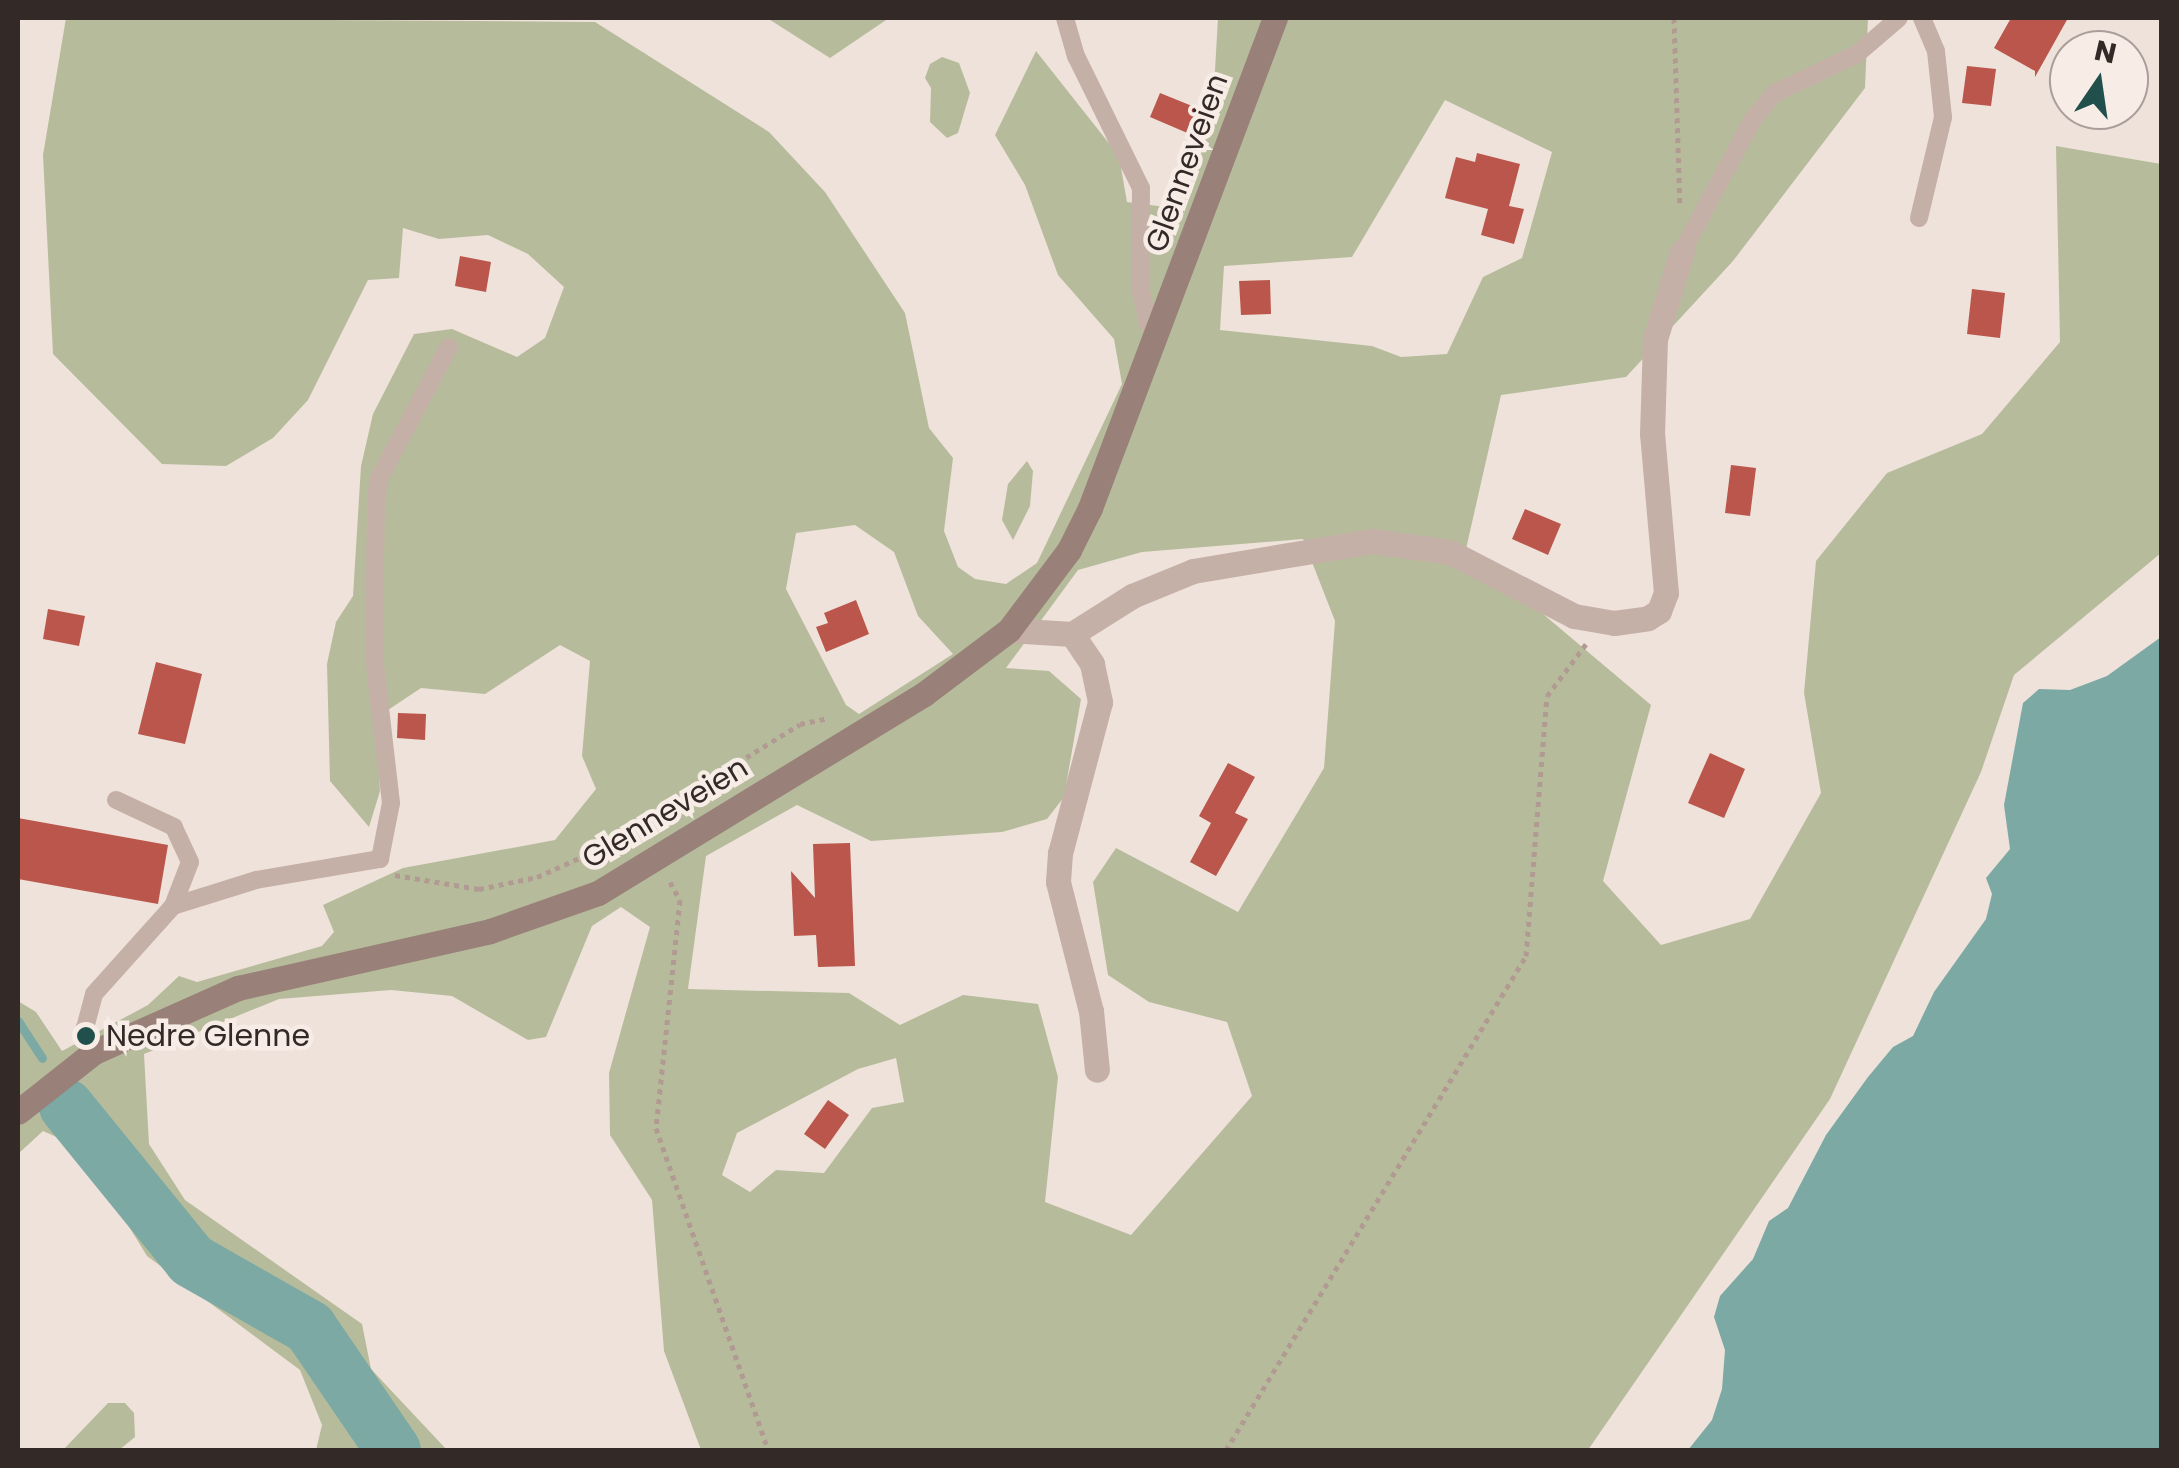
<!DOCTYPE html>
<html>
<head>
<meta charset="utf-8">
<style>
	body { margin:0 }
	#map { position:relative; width:2179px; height:1468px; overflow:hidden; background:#efe2da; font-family:Poppins,sans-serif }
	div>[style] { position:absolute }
	.green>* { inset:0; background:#b6bc9b }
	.water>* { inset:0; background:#7ca9a4 }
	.stream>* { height:9px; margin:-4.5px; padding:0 4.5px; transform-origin:4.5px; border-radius:4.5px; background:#7ca9a4 }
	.river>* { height:55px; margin:-27.5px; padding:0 27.5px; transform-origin:27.5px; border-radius:27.5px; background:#7ca9a4 }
	.building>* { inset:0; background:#ba564c }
	.path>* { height:5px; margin-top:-2.5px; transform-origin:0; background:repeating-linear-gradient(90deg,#b19a92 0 5px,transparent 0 10px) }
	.service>* { height:18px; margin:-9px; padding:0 9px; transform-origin:9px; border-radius:9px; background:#c5b0a7 }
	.minor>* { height:25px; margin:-12.5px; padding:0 12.5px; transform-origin:12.5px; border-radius:12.5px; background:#c5b0a7 }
	.secondary>* { height:25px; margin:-12.5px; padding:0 12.5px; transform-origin:12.5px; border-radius:12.5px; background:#998079 }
	.dots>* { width:28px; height:28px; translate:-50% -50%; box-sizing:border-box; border:5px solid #f7ece6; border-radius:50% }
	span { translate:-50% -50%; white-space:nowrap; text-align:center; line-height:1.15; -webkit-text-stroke:9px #f7ece6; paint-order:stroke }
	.street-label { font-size:30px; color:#332927 }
	.poi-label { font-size:30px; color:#332927 }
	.left { translate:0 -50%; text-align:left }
	.frame { position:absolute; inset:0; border:20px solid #332927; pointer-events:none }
	.north { position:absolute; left:2049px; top:30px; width:100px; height:100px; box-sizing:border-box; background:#f7ece6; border:2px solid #a99e9a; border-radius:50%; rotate:13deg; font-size:28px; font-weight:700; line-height:40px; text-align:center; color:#332927 }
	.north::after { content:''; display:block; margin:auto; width:35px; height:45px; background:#21504c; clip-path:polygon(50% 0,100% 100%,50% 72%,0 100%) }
</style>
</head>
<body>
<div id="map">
	<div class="green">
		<i style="clip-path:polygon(evenodd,66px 18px,595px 22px,769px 132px,825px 192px,905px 313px,929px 428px,953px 458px,944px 531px,958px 567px,975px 579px,1006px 584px,1037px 563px,1122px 384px,1114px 339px,1058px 275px,1025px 185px,995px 135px,1036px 51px,1119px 156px,1127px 202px,1181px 209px,1212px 122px,1218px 18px,1868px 18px,1865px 88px,1733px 261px,1626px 377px,1501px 395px,1466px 549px,1651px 705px,1603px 881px,1661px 945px,1750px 919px,1821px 793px,1804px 693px,1816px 561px,1887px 473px,1982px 434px,2060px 342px,2056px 146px,2161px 164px,2161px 553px,2014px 675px,1981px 772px,1830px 1099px,1588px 1450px,701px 1450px,664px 1351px,652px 1200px,610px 1135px,609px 1073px,650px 927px,621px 907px,592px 926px,546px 1037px,528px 1040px,452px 996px,391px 990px,279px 999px,144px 1054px,149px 1144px,185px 1200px,362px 1324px,371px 1369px,447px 1450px,316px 1450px,322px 1425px,300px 1370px,147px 1256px,81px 1148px,43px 1131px,18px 1154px,18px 1001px,36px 1012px,62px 1051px,148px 1005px,179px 976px,197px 982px,322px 946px,334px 932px,323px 905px,403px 868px,555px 840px,596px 789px,582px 756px,590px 661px,560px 645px,485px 694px,421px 688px,376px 718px,380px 791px,369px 827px,330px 781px,327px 664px,336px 622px,353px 596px,361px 466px,373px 414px,414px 334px,452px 329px,517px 357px,545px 338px,564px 287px,528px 254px,488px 235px,439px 239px,403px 228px,399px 278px,368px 280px,308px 400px,273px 438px,226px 466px,162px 464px,53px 354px,43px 155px,66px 18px,1445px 100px,1552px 152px,1522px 258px,1483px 277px,1447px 354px,1401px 357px,1372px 346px,1220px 330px,1224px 266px,1352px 257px,1445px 100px,66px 18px,855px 525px,894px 552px,918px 616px,953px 654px,859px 714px,846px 705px,786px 589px,796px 533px,855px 525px,66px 18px,1303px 539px,1335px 621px,1324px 768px,1238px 912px,1116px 848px,1093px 882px,1108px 975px,1149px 1002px,1227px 1022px,1252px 1096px,1131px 1235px,1045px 1202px,1058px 1077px,1038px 1004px,963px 995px,900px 1025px,849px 993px,688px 989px,706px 856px,797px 805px,871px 841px,1002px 832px,1047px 819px,1064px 797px,1081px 699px,1049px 671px,1006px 668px,1078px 570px,1142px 552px,1303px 539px,66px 18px,896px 1058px,904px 1102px,872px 1108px,824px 1173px,776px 1170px,750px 1192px,722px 1175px,737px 1133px,858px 1069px,896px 1058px)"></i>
		<i style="clip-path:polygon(767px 18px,889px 18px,830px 58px)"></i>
		<i style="clip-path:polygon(942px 57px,959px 63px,970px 93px,958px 133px,947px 138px,930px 122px,931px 88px,925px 78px,930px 64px)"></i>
		<i style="clip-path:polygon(1027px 461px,1033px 471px,1030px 506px,1013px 540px,1002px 520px,1008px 484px)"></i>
		<i style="clip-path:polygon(108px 1403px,125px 1403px,134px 1413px,135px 1437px,119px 1450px,63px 1450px)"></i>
	</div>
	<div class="water">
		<i style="clip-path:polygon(2161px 637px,2161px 1450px,1688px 1450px,1712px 1420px,1722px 1389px,1725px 1350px,1714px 1317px,1720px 1296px,1753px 1259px,1769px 1221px,1788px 1208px,1826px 1135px,1868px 1077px,1893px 1047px,1913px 1036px,1934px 992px,1986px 919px,1992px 894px,1986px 878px,2010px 849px,2004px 805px,2023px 703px,2039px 689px,2070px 690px,2107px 676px)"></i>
	</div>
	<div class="stream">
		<i style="left:18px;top:1021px;width:44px;rotate:57deg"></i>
	</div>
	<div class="river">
		<i style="left:66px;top:1106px;width:198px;rotate:50.9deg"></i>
		<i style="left:191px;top:1260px;width:136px;rotate:29.6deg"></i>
		<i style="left:309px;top:1327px;width:149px;rotate:55.7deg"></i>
	</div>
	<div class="building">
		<i style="clip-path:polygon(2011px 18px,2068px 18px,2035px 77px,2035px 71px,1994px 48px)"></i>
		<i style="clip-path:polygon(1967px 66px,1996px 69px,1991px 106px,1962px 103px)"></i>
		<i style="clip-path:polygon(1160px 93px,1202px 110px,1192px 135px,1150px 117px)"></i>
		<i style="clip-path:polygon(1477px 153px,1520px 164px,1509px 206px,1524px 209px,1514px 244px,1481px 235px,1488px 209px,1445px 198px,1456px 157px,1475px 162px)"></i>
		<i style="clip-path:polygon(460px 256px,491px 262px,486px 292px,455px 286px)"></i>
		<i style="clip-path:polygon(1270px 280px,1271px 314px,1241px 315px,1239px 281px)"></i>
		<i style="clip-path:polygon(1972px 289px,2005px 293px,2000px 338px,1967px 334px)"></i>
		<i style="clip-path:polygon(1731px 465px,1756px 468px,1750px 516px,1725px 513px)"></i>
		<i style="clip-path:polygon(1525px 509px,1561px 524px,1548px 555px,1512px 539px)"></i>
		<i style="clip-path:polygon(856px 600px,869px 634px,826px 652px,816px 627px,828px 623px,824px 613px)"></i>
		<i style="clip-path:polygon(48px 609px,85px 616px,79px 646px,43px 639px)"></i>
		<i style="clip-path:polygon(156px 662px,202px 674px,185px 744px,138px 734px)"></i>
		<i style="clip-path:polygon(398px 713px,426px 714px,425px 740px,397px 738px)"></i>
		<i style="clip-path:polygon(1710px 753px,1745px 769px,1724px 818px,1688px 803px)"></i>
		<i style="clip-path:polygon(1228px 763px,1255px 777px,1235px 813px,1248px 819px,1216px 876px,1190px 862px,1211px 823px,1199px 816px)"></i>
		<i style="clip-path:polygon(18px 818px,168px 845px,158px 904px,18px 879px)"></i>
		<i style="clip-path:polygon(850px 843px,855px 966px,818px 967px,816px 935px,794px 936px,791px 871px,815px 898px,813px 844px)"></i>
		<i style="clip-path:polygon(828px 1100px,849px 1115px,825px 1149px,804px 1134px)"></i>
	</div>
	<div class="path">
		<i style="left:1674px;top:18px;width:186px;rotate:88.2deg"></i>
		<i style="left:395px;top:875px;width:85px;rotate:9.5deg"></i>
		<i style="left:479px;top:889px;width:59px;rotate:-11.7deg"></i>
		<i style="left:537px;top:877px;width:61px;rotate:-24.1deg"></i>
		<i style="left:593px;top:852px;width:243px;rotate:-31.7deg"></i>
		<i style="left:800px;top:724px;width:29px;rotate:-12deg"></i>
		<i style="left:670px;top:882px;width:21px;rotate:61deg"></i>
		<i style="left:680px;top:900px;width:229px;rotate:96deg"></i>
		<i style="left:656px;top:1128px;width:341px;rotate:70.8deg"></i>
		<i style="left:1226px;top:1450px;width:578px;rotate:-58.73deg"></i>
		<i style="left:1526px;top:956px;width:261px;rotate:-85.4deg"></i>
		<i style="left:1547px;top:696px;width:65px;rotate:-53.1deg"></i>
	</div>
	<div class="service">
		<i style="left:1065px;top:18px;width:40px;rotate:74deg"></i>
		<i style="left:1076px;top:56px;width:147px;rotate:63.8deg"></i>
		<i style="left:1141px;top:188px;width:98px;rotate:90.6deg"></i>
		<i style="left:1140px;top:286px;width:39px;rotate:78deg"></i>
		<i style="left:1148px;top:324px;width:13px;rotate:27deg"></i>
		<i style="left:1919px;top:218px;width:104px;rotate:-76.6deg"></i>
		<i style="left:1943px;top:117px;width:66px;rotate:-96.1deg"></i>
		<i style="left:1936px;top:51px;width:36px;rotate:-113deg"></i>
		<i style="left:1682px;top:252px;width:151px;rotate:-61.9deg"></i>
		<i style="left:1753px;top:119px;width:34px;rotate:-50deg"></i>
		<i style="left:1775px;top:93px;width:91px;rotate:-25.4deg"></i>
		<i style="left:1857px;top:54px;width:55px;rotate:-40.6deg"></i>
		<i style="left:173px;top:906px;width:87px;rotate:-17.4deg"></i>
		<i style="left:256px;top:880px;width:126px;rotate:-9.6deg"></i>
		<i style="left:380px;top:859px;width:57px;rotate:-78.9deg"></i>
		<i style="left:391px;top:803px;width:148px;rotate:-96.6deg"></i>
		<i style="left:374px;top:656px;width:156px;rotate:-89.3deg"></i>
		<i style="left:376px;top:500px;width:21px;rotate:-82deg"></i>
		<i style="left:379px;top:479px;width:149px;rotate:-62.1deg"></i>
		<i style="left:94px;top:1052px;width:26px;rotate:-111deg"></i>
		<i style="left:85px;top:1028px;width:35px;rotate:-75deg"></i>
		<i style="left:94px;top:994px;width:118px;rotate:-48.1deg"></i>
		<i style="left:173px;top:906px;width:47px;rotate:-68.9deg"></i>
		<i style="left:190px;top:862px;width:38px;rotate:-115deg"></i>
		<i style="left:174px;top:827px;width:64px;rotate:-155deg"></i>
	</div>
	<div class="minor">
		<i style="left:1009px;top:630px;width:63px;rotate:3.6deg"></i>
		<i style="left:1072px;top:634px;width:71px;rotate:-32.3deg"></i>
		<i style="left:1132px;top:596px;width:66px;rotate:-22.3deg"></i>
		<i style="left:1193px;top:571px;width:181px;rotate:-9.5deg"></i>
		<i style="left:1372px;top:541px;width:79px;rotate:8deg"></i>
		<i style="left:1450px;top:552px;width:140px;rotate:27.3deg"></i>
		<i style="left:1574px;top:616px;width:41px;rotate:9.9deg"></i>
		<i style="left:1614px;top:623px;width:34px;rotate:-8deg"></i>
		<i style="left:1648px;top:618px;width:13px;rotate:-32deg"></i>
		<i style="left:1659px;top:611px;width:19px;rotate:-69deg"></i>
		<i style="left:1666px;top:593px;width:160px;rotate:-95deg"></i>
		<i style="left:1652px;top:434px;width:95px;rotate:-88.2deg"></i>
		<i style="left:1655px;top:339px;width:91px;rotate:-72.8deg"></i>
		<i style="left:1072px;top:634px;width:36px;rotate:56deg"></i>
		<i style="left:1092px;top:664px;width:39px;rotate:78deg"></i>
		<i style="left:1100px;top:702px;width:156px;rotate:104.8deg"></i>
		<i style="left:1060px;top:853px;width:29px;rotate:94deg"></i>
		<i style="left:1058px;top:882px;width:133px;rotate:75.7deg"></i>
		<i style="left:1091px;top:1011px;width:59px;rotate:84.2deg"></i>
	</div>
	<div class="secondary">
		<i style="left:18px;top:1112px;width:97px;rotate:-38.3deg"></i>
		<i style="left:94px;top:1052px;width:158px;rotate:-24deg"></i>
		<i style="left:238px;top:988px;width:258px;rotate:-12.7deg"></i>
		<i style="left:490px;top:931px;width:114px;rotate:-19.4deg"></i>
		<i style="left:598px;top:893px;width:382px;rotate:-31.4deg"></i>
		<i style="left:924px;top:694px;width:106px;rotate:-37deg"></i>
		<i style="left:1009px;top:630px;width:100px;rotate:-53.1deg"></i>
		<i style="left:1069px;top:550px;width:47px;rotate:-63.4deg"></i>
		<i style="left:1090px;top:508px;width:524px;rotate:-69.32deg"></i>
	</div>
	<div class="dots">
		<i style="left:86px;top:1036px;background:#21504c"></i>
	</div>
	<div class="street-label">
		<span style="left:1187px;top:163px;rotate:-70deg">Glenneveien</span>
		<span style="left:665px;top:813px;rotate:-31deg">Glenneveien</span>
	</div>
	<div class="poi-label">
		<span class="left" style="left:106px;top:1036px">Nedre Glenne</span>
	</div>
	<div class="frame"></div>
	<div class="north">N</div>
</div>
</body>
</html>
